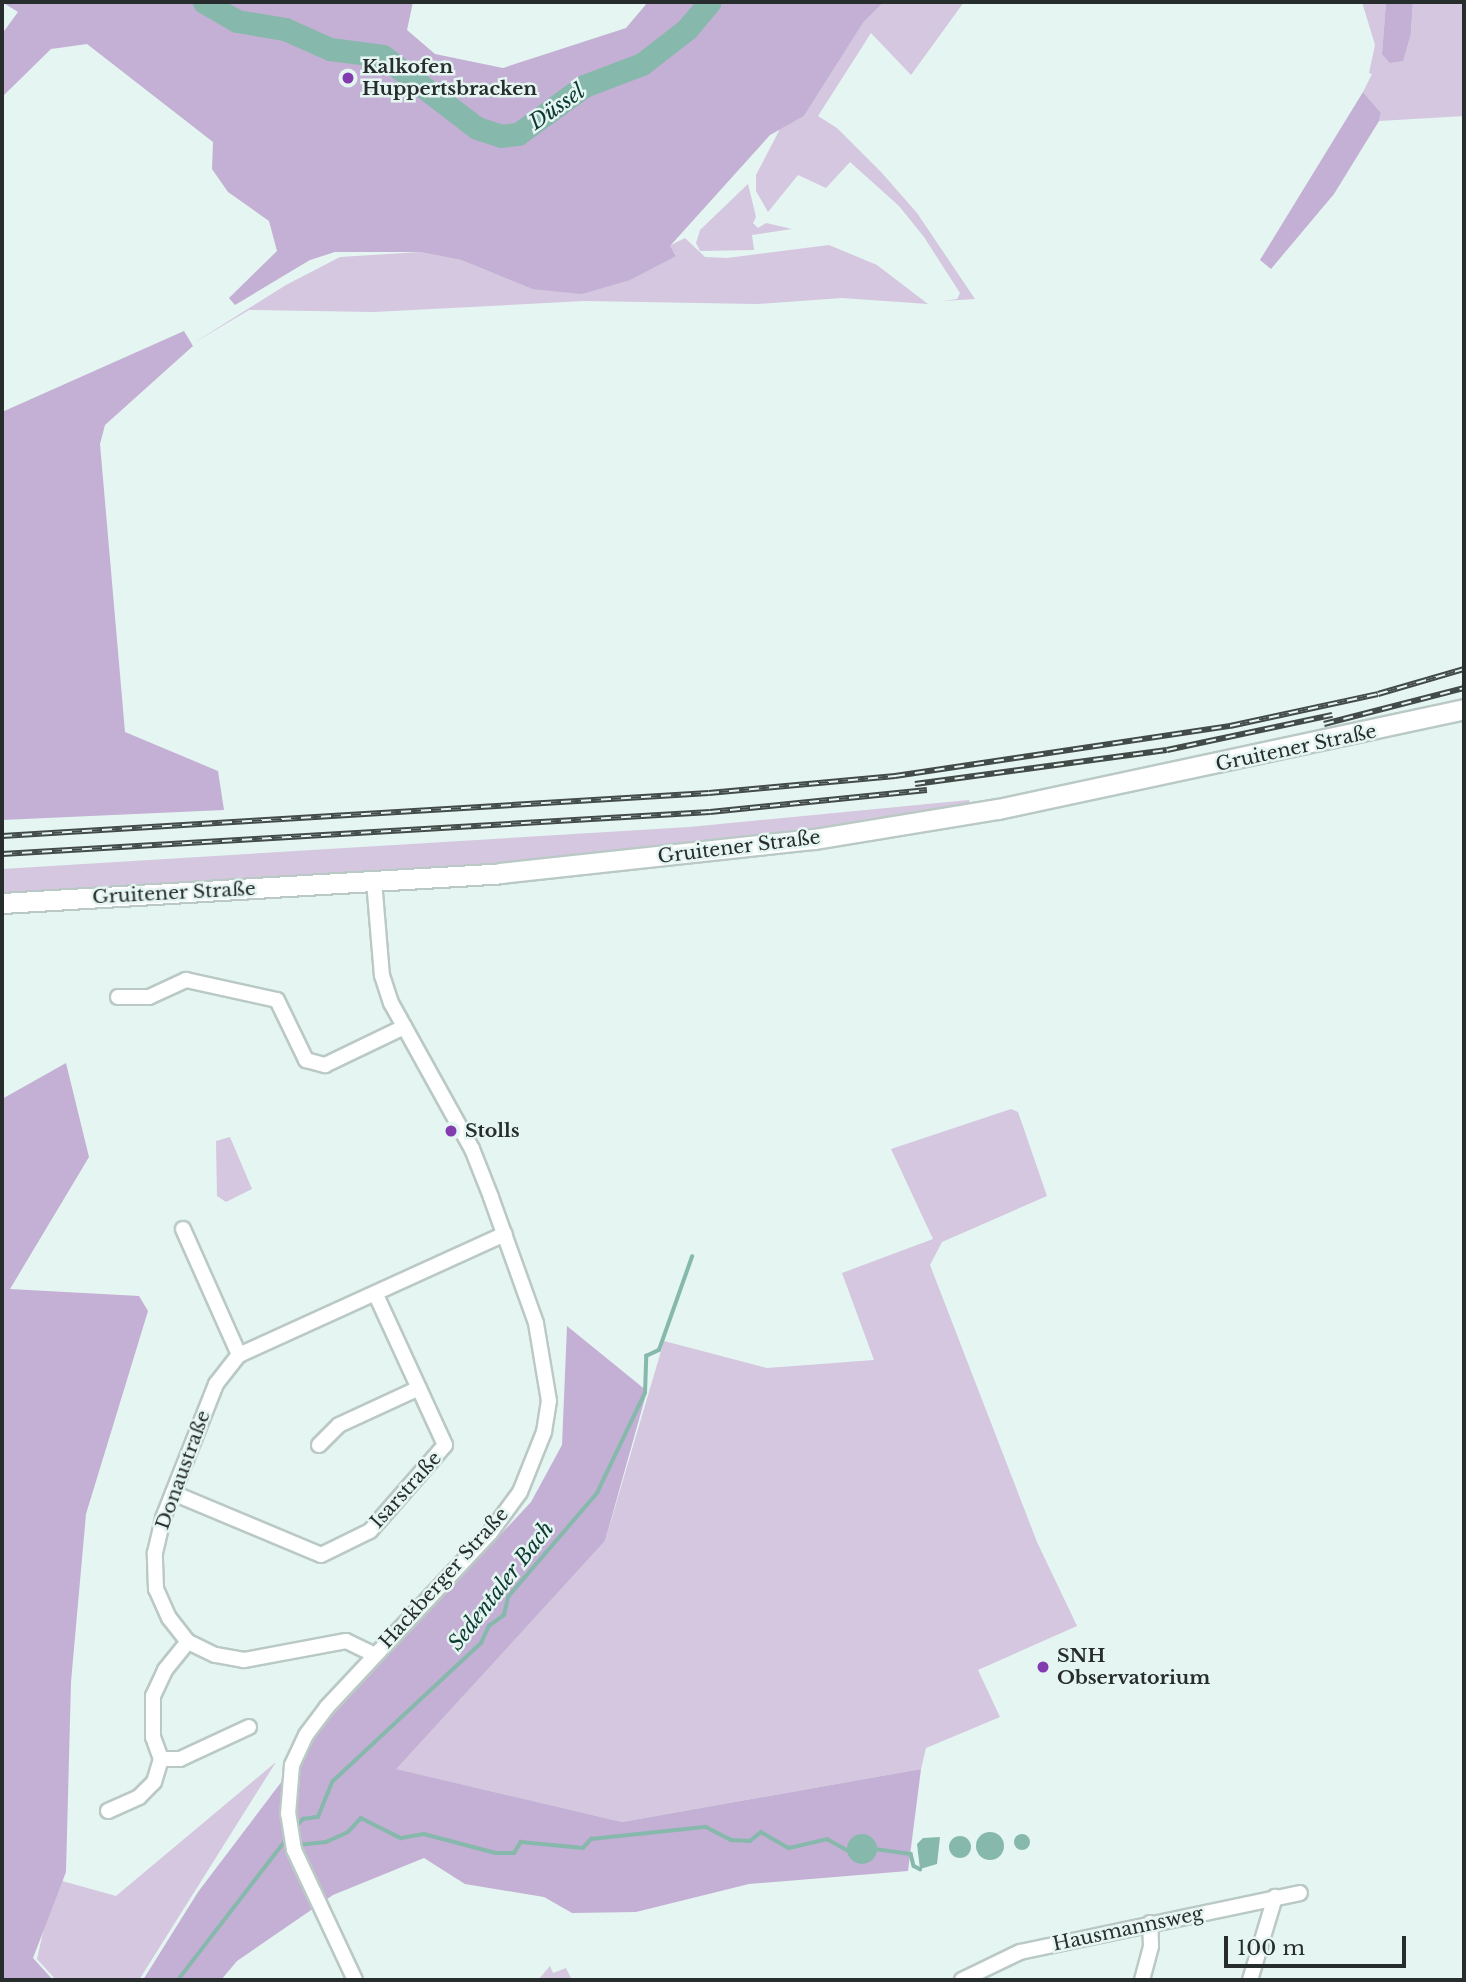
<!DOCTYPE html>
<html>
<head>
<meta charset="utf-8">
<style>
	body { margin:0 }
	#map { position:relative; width:1466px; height:1982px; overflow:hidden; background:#e5f5f1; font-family:"Libre Baskerville",serif }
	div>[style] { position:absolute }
	.green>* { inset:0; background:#d4c7df }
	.forest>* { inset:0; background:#c3b0d4 }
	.water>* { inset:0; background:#87b8ac }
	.round { border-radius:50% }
	.stream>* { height:3.5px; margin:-1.75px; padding:0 1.75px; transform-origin:1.75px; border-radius:1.75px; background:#87b8ac }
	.river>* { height:23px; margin:-11.5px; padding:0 11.5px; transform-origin:11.5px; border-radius:11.5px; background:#87b8ac }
	.roads { filter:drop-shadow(2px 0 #bac9c5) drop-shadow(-2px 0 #bac9c5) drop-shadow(0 2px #bac9c5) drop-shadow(0 -2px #bac9c5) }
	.minor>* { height:14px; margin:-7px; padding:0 7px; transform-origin:7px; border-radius:7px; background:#fff }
	.secondary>* { height:19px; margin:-9.5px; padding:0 9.5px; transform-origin:9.5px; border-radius:9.5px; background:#fff }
	.rail>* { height:6px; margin-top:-3px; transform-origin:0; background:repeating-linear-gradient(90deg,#e5f5f1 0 10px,#434b49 0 20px); box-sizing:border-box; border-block:2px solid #434b49 }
	.dots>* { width:19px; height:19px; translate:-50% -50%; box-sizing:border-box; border:4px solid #e5f5f1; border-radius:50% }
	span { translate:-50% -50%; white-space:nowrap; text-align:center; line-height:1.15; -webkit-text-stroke:5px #e5f5f1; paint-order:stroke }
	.poi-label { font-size:19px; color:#272d2c; font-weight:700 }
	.left { translate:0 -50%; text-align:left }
	.street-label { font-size:19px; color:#272d2c }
	.water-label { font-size:21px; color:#0c3931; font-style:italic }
	.frame { position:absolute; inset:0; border:4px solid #272d2c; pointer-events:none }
	.scale { position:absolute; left:1224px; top:1936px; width:182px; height:32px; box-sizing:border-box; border:4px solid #272d2c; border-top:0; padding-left:9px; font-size:21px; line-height:24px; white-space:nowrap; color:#272d2c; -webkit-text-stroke:5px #e5f5f1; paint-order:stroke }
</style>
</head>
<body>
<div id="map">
	<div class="green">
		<i style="clip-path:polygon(884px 2px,964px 2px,911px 75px,871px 33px,818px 116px,837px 128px,882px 173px,917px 213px,975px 299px,943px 301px,957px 299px,960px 293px,924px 237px,899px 206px,850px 162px,826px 188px,798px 175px,768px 212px,756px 191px,756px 175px,780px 129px,804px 116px,863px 23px)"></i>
		<i style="clip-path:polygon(1362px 2px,1386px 2px,1382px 54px,1411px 33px,1413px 2px,1464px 2px,1464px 116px,1379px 121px,1381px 113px,1363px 92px,1372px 74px,1369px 73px,1375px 45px)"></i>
		<i style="clip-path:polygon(748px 184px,756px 217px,753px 223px,758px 228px,766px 223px,792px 229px,752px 235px,754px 250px,700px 251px,696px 243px,700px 230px)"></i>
		<i style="clip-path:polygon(685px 238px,705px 257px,727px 258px,829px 245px,877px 265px,928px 304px,842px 298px,757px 304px,584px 301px,374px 312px,249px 310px,192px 344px,286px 285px,340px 257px,420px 252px,461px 260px,532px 289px,676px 255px,669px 246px)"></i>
		<i style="clip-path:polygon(969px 800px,972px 807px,823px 831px,575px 861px,2px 896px,2px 869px,689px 827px)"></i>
		<i style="clip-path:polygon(1011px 1109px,1018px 1112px,1047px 1196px,942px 1242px,930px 1265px,1037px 1542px,1077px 1626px,978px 1670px,1000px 1717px,926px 1748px,921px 1769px,622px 1822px,395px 1769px,605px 1541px,664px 1341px,767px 1368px,874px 1360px,842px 1273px,933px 1239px,891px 1149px)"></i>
		<i style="clip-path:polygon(230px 1137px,252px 1189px,226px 1202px,217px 1196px,216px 1141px)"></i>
		<i style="clip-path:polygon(276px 1762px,139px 1980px,56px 1980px,37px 1959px,55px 1879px,116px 1896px)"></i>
		<i style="clip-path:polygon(550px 1966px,553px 1973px,566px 1968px,572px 1980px,538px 1980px)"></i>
	</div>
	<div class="forest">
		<i style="clip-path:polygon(2px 2px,413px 2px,407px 30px,435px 54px,503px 68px,626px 28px,648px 2px,884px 2px,863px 23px,804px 116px,770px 135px,670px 246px,676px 256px,630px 280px,582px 294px,532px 289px,461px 260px,420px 252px,335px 252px,310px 260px,235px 305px,229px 298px,277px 251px,269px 221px,228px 192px,212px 169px,213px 142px,87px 44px,51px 49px,2px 97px,2px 34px,18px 12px)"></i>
		<i style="clip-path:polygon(1386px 2px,1413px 2px,1411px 33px,1403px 61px,1390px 63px,1382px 54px)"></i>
		<i style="clip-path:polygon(1363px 92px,1381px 113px,1379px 121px,1334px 194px,1271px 269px,1260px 260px)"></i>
		<i style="clip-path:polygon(184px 331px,193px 346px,105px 425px,100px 444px,125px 732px,218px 771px,224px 810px,2px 820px,2px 412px)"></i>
		<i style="clip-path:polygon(66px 1063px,89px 1157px,10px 1289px,139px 1296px,148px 1311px,86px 1514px,71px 1682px,66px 1872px,33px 1958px,53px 1980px,2px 1980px,2px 1099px)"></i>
		<i style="clip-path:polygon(567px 1326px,647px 1391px,605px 1541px,396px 1769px,622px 1822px,921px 1769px,908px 1871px,749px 1884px,636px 1912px,572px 1913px,544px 1897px,465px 1884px,424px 1858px,333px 1895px,237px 1961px,221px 1980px,143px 1980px,198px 1892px,329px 1719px,531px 1502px,562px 1445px)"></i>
	</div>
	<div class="water">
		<i class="round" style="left:976px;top:1832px;width:28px;height:28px"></i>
		<i class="round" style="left:1014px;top:1834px;width:16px;height:16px"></i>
		<i class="round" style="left:847px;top:1834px;width:30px;height:30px"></i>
		<i class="round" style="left:949px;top:1836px;width:22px;height:22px"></i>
		<i style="clip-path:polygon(940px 1837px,937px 1864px,920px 1869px,917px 1844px,923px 1838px)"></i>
	</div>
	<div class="stream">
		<i style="left:295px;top:1828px;width:12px;rotate:-48deg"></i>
		<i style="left:303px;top:1819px;width:15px;rotate:-8deg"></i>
		<i style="left:318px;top:1817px;width:38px;rotate:-68deg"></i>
		<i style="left:332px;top:1782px;width:204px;rotate:-43deg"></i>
		<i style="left:481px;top:1643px;width:19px;rotate:-65deg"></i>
		<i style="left:489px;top:1626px;width:19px;rotate:-36deg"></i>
		<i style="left:504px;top:1615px;width:18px;rotate:-77deg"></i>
		<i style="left:508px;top:1597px;width:137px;rotate:-49.4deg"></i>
		<i style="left:597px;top:1493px;width:111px;rotate:-64.4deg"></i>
		<i style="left:645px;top:1393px;width:37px;rotate:-88deg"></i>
		<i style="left:646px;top:1356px;width:14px;rotate:-25deg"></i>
		<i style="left:659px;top:1350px;width:99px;rotate:-70.5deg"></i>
		<i style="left:298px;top:1845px;width:28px;rotate:-6deg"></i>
		<i style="left:326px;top:1842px;width:24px;rotate:-24deg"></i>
		<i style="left:348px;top:1832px;width:19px;rotate:-47deg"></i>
		<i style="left:361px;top:1818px;width:45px;rotate:26.6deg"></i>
		<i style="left:401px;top:1838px;width:23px;rotate:-10deg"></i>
		<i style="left:424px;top:1834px;width:74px;rotate:14.8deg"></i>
		<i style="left:496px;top:1853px;width:18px"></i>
		<i style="left:514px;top:1853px;width:13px;rotate:-58deg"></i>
		<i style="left:521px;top:1842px;width:62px;rotate:5.5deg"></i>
		<i style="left:583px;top:1848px;width:12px;rotate:-48deg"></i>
		<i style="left:591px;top:1839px;width:116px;rotate:-6deg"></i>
		<i style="left:706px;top:1827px;width:29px;rotate:27deg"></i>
		<i style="left:732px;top:1840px;width:18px;rotate:3deg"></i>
		<i style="left:750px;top:1841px;width:14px;rotate:-39deg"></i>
		<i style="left:761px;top:1832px;width:32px;rotate:30deg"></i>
		<i style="left:789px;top:1848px;width:39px;rotate:-13deg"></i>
		<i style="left:827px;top:1839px;width:26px;rotate:29deg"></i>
		<i style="left:875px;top:1849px;width:36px;rotate:8deg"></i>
		<i style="left:911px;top:1854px;width:12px;rotate:76deg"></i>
		<i style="left:914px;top:1866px;width:7px;rotate:27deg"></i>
		<i style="left:178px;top:1980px;width:180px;rotate:-52.4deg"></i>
	</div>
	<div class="river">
		<i style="left:204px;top:2px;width:38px;rotate:30deg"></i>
		<i style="left:237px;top:21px;width:49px;rotate:9.5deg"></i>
		<i style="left:285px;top:29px;width:49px;rotate:24deg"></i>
		<i style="left:330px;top:49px;width:53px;rotate:7.5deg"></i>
		<i style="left:383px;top:56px;width:118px;rotate:37.5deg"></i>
		<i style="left:477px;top:128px;width:25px;rotate:18deg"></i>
		<i style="left:501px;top:136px;width:17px;rotate:-7deg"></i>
		<i style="left:518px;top:134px;width:82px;rotate:-36deg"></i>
		<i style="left:584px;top:86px;width:62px;rotate:-20.8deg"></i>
		<i style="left:642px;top:64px;width:57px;rotate:-37.9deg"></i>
		<i style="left:687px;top:29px;width:35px;rotate:-50deg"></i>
	</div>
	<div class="roads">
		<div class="minor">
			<i style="left:118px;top:997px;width:31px"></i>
			<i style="left:149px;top:997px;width:41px;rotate:-24.7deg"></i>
			<i style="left:186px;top:980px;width:93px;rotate:12.4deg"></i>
			<i style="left:277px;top:1000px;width:67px;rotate:64.2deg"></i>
			<i style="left:306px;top:1060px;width:20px;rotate:15deg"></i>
			<i style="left:325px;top:1065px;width:88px;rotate:-25.7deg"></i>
			<i style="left:183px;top:1229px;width:138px;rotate:66deg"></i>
			<i style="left:319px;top:1445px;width:28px;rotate:-45deg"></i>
			<i style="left:339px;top:1425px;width:88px;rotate:-24.8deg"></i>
			<i style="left:173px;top:1493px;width:160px;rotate:22.7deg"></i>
			<i style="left:321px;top:1555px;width:55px;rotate:-26.1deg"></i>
			<i style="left:370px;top:1531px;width:114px;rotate:-48.9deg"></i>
			<i style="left:445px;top:1445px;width:167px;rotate:-114.7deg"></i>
			<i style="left:375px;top:1655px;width:32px;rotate:-154deg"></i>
			<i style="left:346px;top:1641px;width:104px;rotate:169.4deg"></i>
			<i style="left:244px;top:1660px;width:29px;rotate:-170deg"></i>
			<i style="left:215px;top:1655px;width:30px;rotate:-154deg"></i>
			<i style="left:188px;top:1642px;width:31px;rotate:-128deg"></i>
			<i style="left:169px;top:1618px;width:32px;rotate:-114deg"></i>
			<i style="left:156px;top:1589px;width:36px;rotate:-92deg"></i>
			<i style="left:155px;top:1553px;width:36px;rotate:-77deg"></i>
			<i style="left:163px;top:1518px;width:144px;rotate:-68.4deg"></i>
			<i style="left:216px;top:1384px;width:37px;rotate:-52deg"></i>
			<i style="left:239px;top:1355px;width:292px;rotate:-24.5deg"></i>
			<i style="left:161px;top:1759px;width:19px"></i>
			<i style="left:180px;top:1759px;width:76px;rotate:-24.9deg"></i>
			<i style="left:108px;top:1811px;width:34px;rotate:-24deg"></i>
			<i style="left:139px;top:1797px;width:21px;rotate:-45deg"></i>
			<i style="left:154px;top:1782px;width:24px;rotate:-73deg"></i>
			<i style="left:161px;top:1759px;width:23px;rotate:-110deg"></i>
			<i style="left:153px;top:1737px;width:41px;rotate:-90deg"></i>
			<i style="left:153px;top:1696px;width:29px;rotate:-65deg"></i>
			<i style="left:165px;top:1670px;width:36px;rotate:-51deg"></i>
			<i style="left:355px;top:1980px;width:144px;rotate:-115.1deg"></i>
			<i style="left:294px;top:1850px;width:36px;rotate:-99deg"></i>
			<i style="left:288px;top:1814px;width:49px;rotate:-85.3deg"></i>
			<i style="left:292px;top:1765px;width:33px;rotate:-65deg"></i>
			<i style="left:306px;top:1735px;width:35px;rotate:-53deg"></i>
			<i style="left:327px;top:1707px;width:238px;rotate:-46.9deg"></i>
			<i style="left:490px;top:1533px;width:51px;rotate:-53.8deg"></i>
			<i style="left:520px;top:1492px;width:65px;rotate:-68.2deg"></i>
			<i style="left:544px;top:1432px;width:31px;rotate:-81deg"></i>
			<i style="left:549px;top:1401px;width:79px;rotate:-99.5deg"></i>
			<i style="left:536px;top:1323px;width:134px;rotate:-109.7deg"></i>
			<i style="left:491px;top:1197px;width:52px;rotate:-111.6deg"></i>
			<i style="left:472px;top:1149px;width:167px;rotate:-119deg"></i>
			<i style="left:391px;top:1003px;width:28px;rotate:-108deg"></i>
			<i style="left:382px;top:976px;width:95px;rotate:-94.8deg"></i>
			<i style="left:962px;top:1980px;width:64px;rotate:-25.8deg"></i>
			<i style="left:1020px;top:1952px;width:286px;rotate:-11.9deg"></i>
			<i style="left:1142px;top:1980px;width:35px;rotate:-75deg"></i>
			<i style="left:1151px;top:1946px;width:23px;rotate:-92deg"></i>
			<i style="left:1250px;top:1980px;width:87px;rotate:-73.2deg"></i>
		</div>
		<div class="secondary">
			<i style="left:2px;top:903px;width:499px;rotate:-3.4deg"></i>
			<i style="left:500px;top:873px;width:316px;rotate:-6.2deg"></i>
			<i style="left:814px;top:839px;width:186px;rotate:-9.3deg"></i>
			<i style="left:998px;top:809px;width:477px;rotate:-12.1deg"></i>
		</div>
	</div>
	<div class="rail">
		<i style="left:1324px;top:724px;width:145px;rotate:-14.4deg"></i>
		<i style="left:915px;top:784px;width:254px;rotate:-7.7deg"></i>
		<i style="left:1167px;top:750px;width:169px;rotate:-12deg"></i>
		<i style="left:2px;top:836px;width:708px;rotate:-3.48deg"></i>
		<i style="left:709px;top:793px;width:187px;rotate:-5.2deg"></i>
		<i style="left:895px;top:776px;width:339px;rotate:-8.5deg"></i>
		<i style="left:1230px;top:726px;width:151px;rotate:-12.2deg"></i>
		<i style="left:1378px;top:694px;width:90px;rotate:-16.2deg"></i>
		<i style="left:2px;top:854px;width:709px;rotate:-3.39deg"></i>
		<i style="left:710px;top:812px;width:218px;rotate:-5.8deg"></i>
	</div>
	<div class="dots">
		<i style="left:348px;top:78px;background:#823caf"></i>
		<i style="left:451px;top:1131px;background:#823caf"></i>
		<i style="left:1043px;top:1667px;background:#823caf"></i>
	</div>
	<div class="poi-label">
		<span class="left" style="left:362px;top:78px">Kalkofen<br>Huppertsbracken</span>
		<span class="left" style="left:465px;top:1131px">Stolls</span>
		<span class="left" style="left:1057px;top:1667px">SNH<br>Observatorium</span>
	</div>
	<div class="street-label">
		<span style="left:1296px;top:748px;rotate:-12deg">Gruitener Straße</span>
		<span style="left:739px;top:847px;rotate:-7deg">Gruitener Straße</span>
		<span style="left:174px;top:893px;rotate:-3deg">Gruitener Straße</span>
		<span style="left:183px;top:1470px;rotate:-70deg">Donaustraße</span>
		<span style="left:406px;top:1490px;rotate:-48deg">Isarstraße</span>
		<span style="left:444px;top:1578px;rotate:-48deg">Hackberger Straße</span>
		<span style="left:1128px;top:1929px;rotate:-12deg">Hausmannsweg</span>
	</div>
	<div class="water-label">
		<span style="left:557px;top:107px;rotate:-35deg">Düssel</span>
		<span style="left:501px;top:1586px;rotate:-52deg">Sedentaler Bach</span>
	</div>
	<div class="frame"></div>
	<div class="scale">100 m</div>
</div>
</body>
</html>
